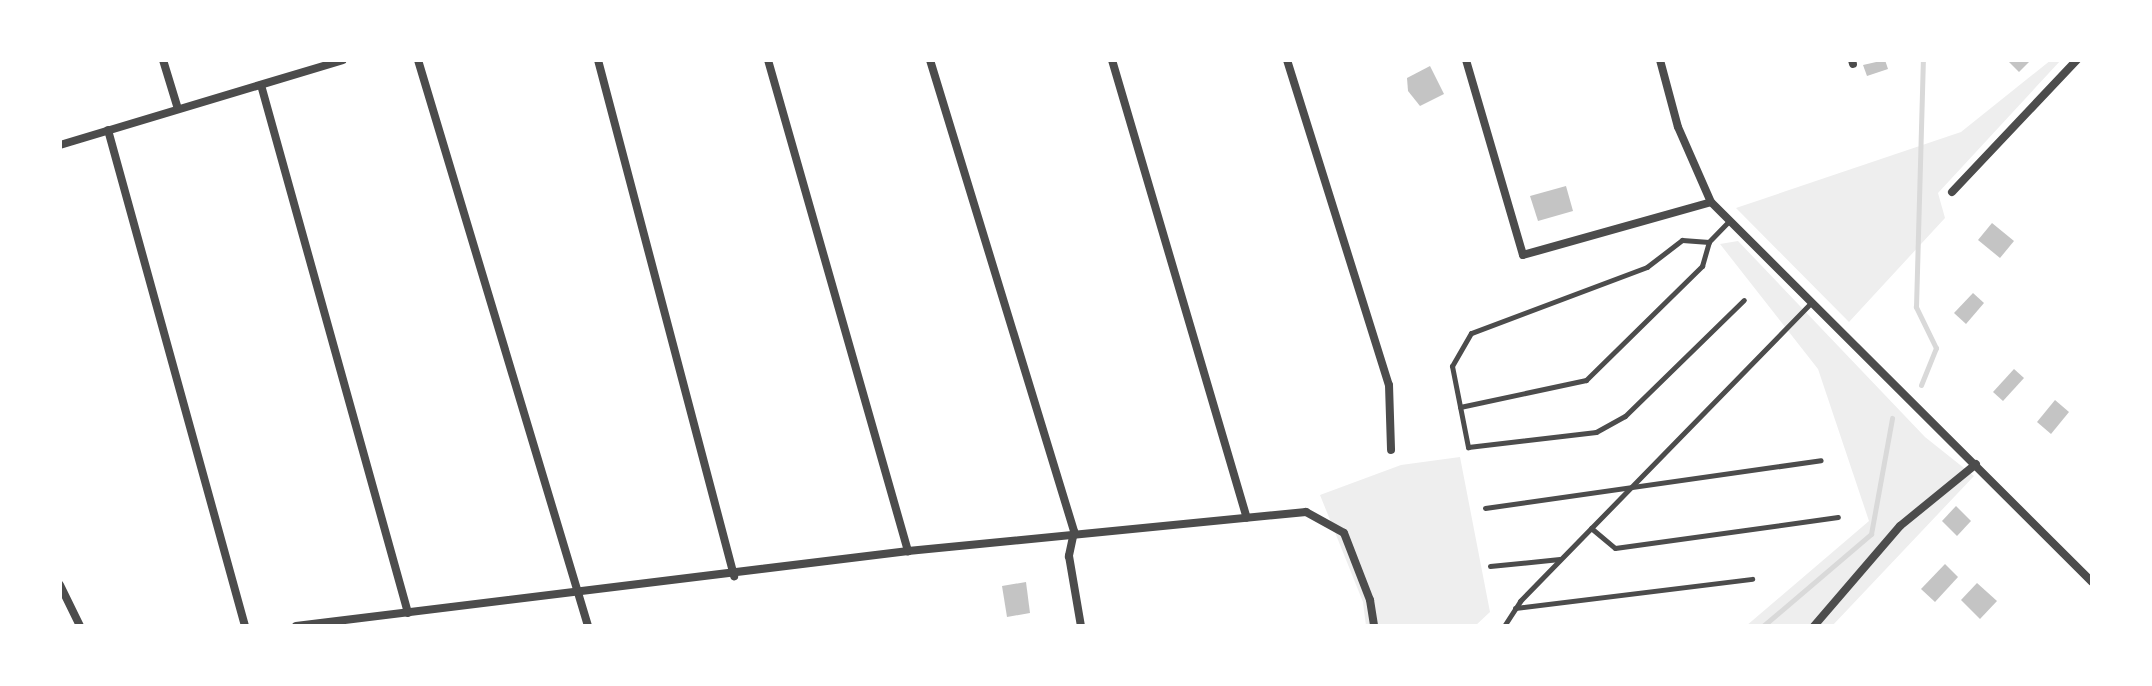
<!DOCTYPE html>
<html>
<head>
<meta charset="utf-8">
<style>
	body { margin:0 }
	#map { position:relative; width:2152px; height:686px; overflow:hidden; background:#fff; font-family:"Alegreya Sans",sans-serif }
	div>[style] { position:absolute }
	.green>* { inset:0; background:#eee }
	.stream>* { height:5px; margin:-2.5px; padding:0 2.5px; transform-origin:2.5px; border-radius:2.5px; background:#d9d9d9 }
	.building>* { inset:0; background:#c4c4c4 }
	.service>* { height:5px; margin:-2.5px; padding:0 2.5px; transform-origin:2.5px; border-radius:2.5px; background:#4c4c4c }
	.minor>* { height:8px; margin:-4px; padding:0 4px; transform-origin:4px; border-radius:4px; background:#4c4c4c }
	span { translate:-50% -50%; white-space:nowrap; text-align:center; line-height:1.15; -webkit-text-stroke:8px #fff; paint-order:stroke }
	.frame { position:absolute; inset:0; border:62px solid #fff; pointer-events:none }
</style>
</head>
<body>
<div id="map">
	<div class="green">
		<i style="clip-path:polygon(2051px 60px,2061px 60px,1938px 193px,1945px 218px,1849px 322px,1736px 208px,1961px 132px)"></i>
		<i style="clip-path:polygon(1738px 241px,1925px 437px,1974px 476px,1832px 626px,1746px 626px,1869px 521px,1818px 369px,1720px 244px)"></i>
		<i style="clip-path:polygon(1460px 457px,1490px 612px,1475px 626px,1366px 626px,1363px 602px,1320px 495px,1401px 465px)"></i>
	</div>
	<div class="stream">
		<i style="left:1921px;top:385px;width:40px;rotate:-68deg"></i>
		<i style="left:1936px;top:348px;width:46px;rotate:-116deg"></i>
		<i style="left:1916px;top:307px;width:247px;rotate:-88.4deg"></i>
		<i style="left:1763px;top:626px;width:142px;rotate:-40.4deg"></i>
		<i style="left:1871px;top:534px;width:118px;rotate:-79.7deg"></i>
	</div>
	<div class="building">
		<i style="clip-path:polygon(1885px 60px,1888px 69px,1867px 76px,1863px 65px)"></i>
		<i style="clip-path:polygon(2007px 60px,2031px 60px,2019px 72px)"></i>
		<i style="clip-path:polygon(1430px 66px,1444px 94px,1420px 106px,1408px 91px,1407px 78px)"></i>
		<i style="clip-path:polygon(1566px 186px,1573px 211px,1538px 221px,1530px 196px)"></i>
		<i style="clip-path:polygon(1992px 223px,2014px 241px,2000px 258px,1978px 240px)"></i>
		<i style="clip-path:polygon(1973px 293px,1984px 303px,1966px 324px,1954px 313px)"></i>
		<i style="clip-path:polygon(2014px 369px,2024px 378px,2003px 401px,1993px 392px)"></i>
		<i style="clip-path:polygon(2055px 400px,2069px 412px,2051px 434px,2037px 422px)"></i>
		<i style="clip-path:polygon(1956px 506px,1971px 521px,1957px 536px,1942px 521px)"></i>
		<i style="clip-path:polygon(1945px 564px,1958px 577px,1935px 602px,1921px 589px)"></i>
		<i style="clip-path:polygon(1026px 582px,1030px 613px,1007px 617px,1002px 586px)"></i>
		<i style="clip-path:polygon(1977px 583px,1997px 601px,1980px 619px,1961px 600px)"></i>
	</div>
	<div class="service">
		<i style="left:1729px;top:221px;width:29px;rotate:134deg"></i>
		<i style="left:1709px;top:242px;width:27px;rotate:-176deg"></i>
		<i style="left:1682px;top:240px;width:44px;rotate:142.4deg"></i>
		<i style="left:1647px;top:267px;width:188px;rotate:159.4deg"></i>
		<i style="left:1471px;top:333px;width:38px;rotate:120deg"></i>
		<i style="left:1452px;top:366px;width:83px;rotate:78.8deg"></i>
		<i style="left:1468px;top:447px;width:129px;rotate:-6.7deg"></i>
		<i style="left:1596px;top:432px;width:33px;rotate:-29deg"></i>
		<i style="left:1625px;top:416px;width:166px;rotate:-44.3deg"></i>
		<i style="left:1460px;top:407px;width:129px;rotate:-12.1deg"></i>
		<i style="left:1586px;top:380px;width:163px;rotate:-44.5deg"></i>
		<i style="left:1702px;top:266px;width:25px;rotate:-74deg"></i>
		<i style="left:1485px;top:508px;width:339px;rotate:-8.1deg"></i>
		<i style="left:1591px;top:528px;width:31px;rotate:40deg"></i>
		<i style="left:1615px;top:548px;width:225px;rotate:-7.9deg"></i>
		<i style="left:1490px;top:566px;width:70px;rotate:-5.7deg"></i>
		<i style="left:1515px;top:608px;width:239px;rotate:-7deg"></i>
		<i style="left:1504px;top:626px;width:30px;rotate:-57deg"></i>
		<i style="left:1520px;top:601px;width:417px;rotate:-45.7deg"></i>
	</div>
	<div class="minor">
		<i style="left:163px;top:60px;width:51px;rotate:73deg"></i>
		<i style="left:418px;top:60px;width:591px;rotate:73.28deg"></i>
		<i style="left:598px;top:60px;width:534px;rotate:75.23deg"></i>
		<i style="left:768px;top:60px;width:511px;rotate:74.09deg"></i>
		<i style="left:930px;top:60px;width:493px;rotate:73deg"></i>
		<i style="left:1074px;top:532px;width:25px;rotate:102deg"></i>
		<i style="left:1069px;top:556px;width:71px;rotate:80.3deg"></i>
		<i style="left:1112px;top:60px;width:477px;rotate:73.6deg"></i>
		<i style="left:1287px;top:60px;width:341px;rotate:72.6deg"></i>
		<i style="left:1389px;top:385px;width:65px;rotate:88.2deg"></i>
		<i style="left:1466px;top:60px;width:203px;rotate:73.7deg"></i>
		<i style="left:1523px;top:255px;width:195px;rotate:-15.7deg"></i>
		<i style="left:1660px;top:60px;width:69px;rotate:75deg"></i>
		<i style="left:1678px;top:127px;width:82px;rotate:66.3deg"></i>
		<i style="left:1711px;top:202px;width:538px;rotate:44.92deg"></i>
		<i style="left:1852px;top:60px;width:4px;rotate:76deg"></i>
		<i style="left:261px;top:85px;width:548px;rotate:74.44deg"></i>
		<i style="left:108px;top:130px;width:515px;rotate:74.56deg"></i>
		<i style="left:60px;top:145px;width:295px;rotate:-16.7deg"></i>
		<i style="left:1952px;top:192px;width:182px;rotate:-46.6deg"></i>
		<i style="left:60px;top:585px;width:46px;rotate:64deg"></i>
		<i style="left:296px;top:626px;width:617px;rotate:-6.99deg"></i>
		<i style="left:908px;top:551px;width:400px;rotate:-5.6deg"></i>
		<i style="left:1306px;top:512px;width:43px;rotate:28.9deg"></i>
		<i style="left:1344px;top:533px;width:72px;rotate:68.8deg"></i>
		<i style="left:1370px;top:600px;width:26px;rotate:81deg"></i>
		<i style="left:1814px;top:626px;width:132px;rotate:-49.3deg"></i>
		<i style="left:1900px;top:526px;width:98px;rotate:-39.2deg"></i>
	</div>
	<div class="frame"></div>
</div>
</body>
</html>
